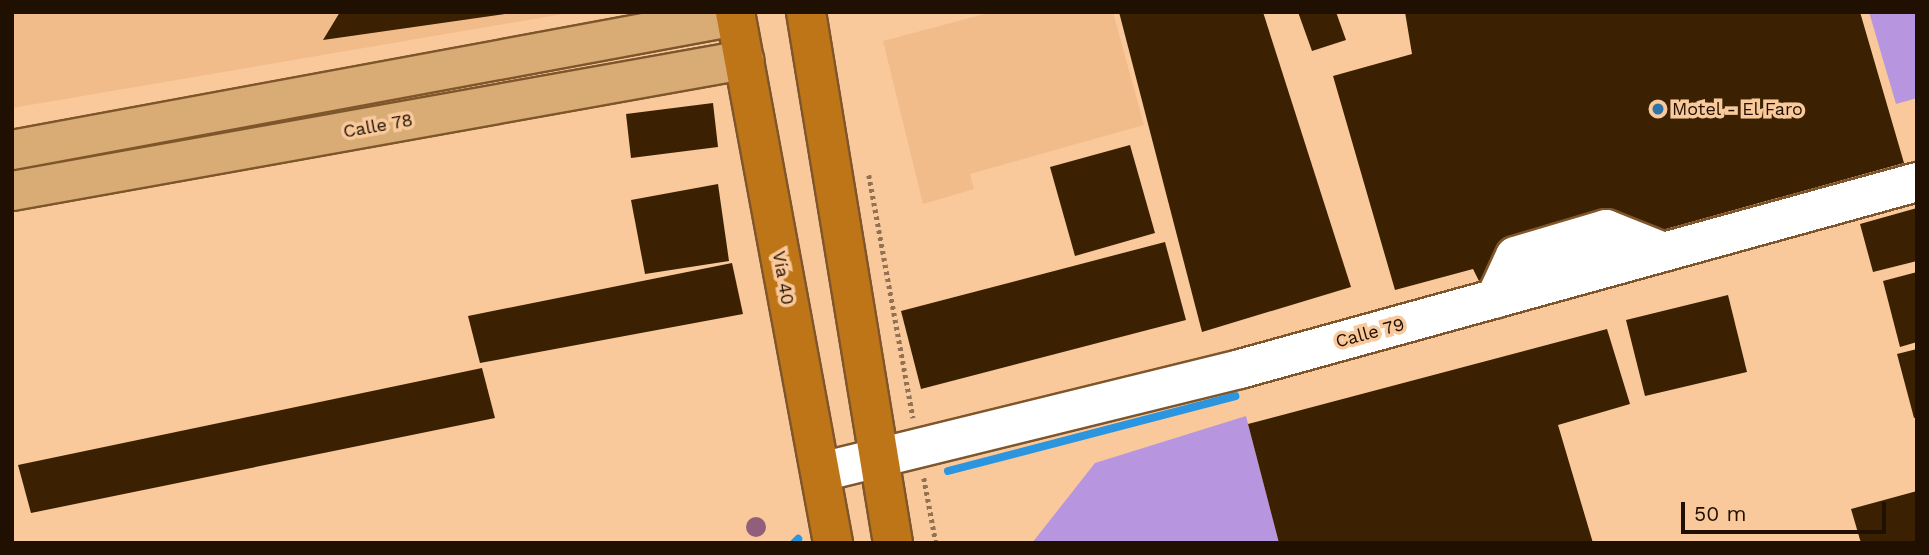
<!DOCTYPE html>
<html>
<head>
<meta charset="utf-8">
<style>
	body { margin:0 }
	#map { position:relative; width:1929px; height:555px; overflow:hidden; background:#f9c99c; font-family:"Work Sans",sans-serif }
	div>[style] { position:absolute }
	.built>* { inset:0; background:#f1bc89 }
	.green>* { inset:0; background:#b796df }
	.stream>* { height:8px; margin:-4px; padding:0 4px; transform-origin:4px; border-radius:4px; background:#2b95e0 }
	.building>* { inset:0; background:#3b2102 }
	.path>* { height:4.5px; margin-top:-2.25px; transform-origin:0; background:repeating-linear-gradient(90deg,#937253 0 3.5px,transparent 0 7px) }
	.roads { filter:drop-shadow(2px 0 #7f562b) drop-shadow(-2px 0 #7f562b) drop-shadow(0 2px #7f562b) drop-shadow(0 -2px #7f562b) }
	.minor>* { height:38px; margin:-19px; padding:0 19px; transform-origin:19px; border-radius:19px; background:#fff }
	.major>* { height:38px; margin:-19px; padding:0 19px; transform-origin:19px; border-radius:19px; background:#d8ac74 }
	.highway>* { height:38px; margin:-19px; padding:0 19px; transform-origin:19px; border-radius:19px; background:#be7518 }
	.trees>* { width:20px; height:20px; margin:-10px; border-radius:50%; background:#915e7b }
	.dots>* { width:19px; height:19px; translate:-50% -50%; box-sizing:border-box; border:4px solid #f9c99c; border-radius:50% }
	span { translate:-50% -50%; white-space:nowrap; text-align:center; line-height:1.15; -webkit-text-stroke:7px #f9c99c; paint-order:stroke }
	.poi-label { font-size:18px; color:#201001 }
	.left { translate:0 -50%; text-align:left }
	.street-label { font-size:18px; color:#201001 }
	.frame { position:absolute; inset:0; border:14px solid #201001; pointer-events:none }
	.scale { position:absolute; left:1681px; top:502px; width:205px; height:32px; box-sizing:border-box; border:4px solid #201001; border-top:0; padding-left:9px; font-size:21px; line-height:24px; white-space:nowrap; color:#201001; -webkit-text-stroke:5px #f9c99c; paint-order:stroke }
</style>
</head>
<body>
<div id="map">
	<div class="built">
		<i style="clip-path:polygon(12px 12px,575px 12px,12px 108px)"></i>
		<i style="clip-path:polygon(992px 12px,1113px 12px,1144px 125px,970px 174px,974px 189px,923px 204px,883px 41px)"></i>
	</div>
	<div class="green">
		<i style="clip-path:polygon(1869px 12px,1917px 12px,1917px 98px,1896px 104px)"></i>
		<i style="clip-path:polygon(1246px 416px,1279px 543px,1032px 543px,1095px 463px)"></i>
	</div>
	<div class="stream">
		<i style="left:948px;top:471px;width:297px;rotate:-14.6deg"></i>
		<i style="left:794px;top:543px;width:6px;rotate:-45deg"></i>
	</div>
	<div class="building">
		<i style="clip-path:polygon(340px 12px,505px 12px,505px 14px,323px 40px)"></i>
		<i style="clip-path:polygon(1119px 12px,1263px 12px,1351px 287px,1202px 332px)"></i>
		<i style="clip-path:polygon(1298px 12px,1336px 12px,1346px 40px,1312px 51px)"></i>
		<i style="clip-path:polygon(1405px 12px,1860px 12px,1904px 163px,1637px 237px,1510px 243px,1496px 247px,1497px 273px,1479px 281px,1473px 269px,1395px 290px,1333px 76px,1412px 54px)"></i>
		<i style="clip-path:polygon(713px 103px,718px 147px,631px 158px,626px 114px)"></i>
		<i style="clip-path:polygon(1130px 145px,1155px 233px,1075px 256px,1050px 167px)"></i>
		<i style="clip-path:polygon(718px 184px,729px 261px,645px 274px,631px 200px)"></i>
		<i style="clip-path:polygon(1917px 208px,1917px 261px,1873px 272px,1860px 224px)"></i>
		<i style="clip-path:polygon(1165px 242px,1186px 320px,921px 389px,901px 311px)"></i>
		<i style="clip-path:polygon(732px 263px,743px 314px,480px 363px,468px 316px)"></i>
		<i style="clip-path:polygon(1917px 272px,1917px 342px,1900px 347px,1883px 281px)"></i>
		<i style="clip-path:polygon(1728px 295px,1747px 372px,1645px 396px,1626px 320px)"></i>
		<i style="clip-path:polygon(1607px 329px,1630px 404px,1558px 425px,1593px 543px,1279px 543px,1248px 424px)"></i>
		<i style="clip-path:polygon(1917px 349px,1917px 417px,1914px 418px,1897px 354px)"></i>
		<i style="clip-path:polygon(482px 368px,495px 418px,31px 513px,18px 465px)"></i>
		<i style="clip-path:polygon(1917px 491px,1917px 543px,1861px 543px,1851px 509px)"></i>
	</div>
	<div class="path">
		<i style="left:869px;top:175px;width:247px;rotate:79.7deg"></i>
		<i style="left:924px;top:478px;width:66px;rotate:79.5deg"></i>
	</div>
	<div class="roads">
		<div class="minor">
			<i style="left:1495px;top:299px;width:47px;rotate:-65.1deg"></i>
			<i style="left:1515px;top:256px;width:95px;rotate:-16.5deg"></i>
			<i style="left:1606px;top:229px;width:62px;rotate:21.6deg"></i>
			<i style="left:821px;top:472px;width:431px;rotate:-13.8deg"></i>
			<i style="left:1240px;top:369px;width:702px;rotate:-15.44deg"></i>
		</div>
		<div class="major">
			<i style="left:12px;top:150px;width:736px;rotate:-10.49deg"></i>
			<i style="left:12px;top:191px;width:744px;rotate:-10.15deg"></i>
		</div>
		<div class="highway">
			<i style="left:735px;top:12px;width:540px;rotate:79.54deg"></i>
			<i style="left:806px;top:12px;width:538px;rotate:80.7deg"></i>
		</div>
	</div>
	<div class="trees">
		<i style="left:756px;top:527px"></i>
	</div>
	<div class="dots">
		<i style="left:1658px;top:109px;background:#2f74a9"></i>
	</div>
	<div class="poi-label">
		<span class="left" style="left:1672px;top:109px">Motel - El Faro</span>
	</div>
	<div class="street-label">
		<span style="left:378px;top:126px;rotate:-10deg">Calle 78</span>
		<span style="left:783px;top:278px;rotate:80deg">Vía 40</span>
		<span style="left:1370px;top:333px;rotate:-15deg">Calle 79</span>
	</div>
	<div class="frame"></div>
	<div class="scale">50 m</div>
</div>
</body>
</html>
